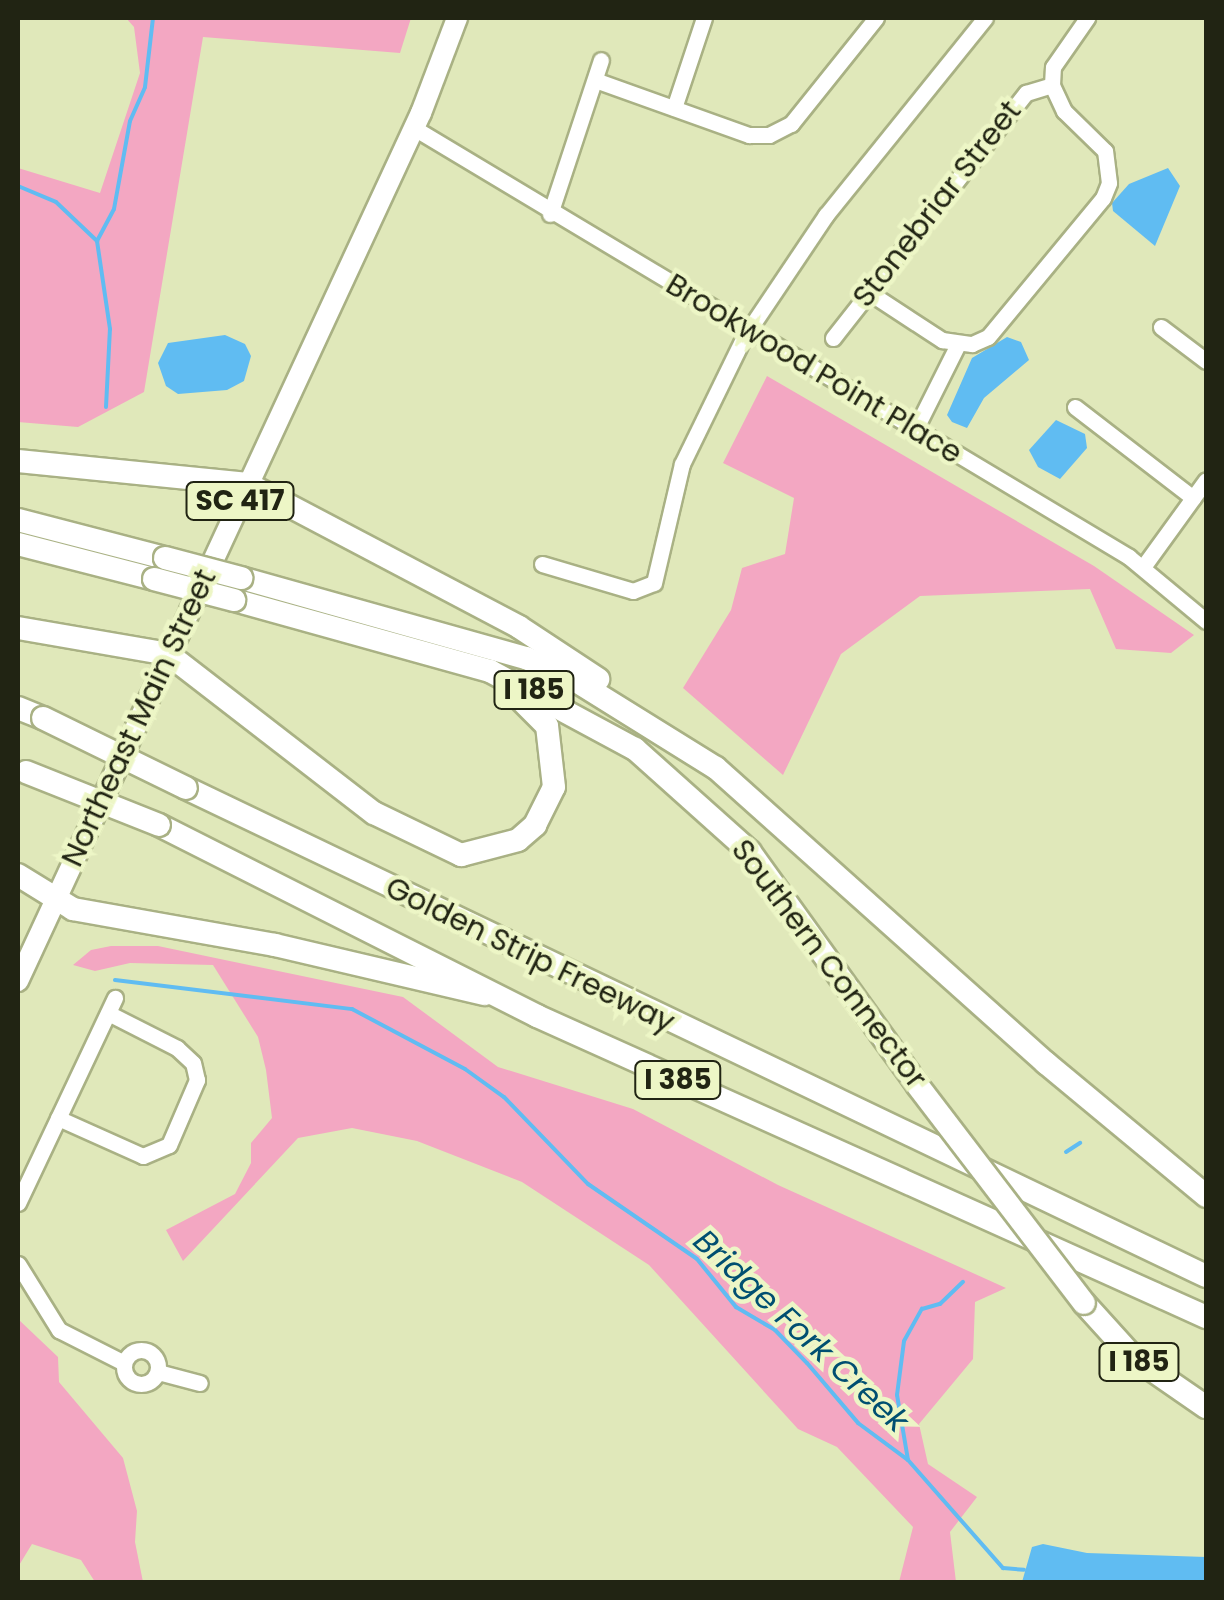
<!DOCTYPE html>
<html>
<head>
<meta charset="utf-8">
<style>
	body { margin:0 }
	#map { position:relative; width:1224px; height:1600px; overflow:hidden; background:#e0e8ba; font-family:Poppins,sans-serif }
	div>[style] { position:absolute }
	.green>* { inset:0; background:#f3a7c2 }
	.water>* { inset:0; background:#60bcf2 }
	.stream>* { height:4px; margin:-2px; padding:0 2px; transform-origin:2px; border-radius:2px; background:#60bcf2 }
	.roads { filter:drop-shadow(2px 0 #a9b184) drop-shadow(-2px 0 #a9b184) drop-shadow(0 2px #a9b184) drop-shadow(0 -2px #a9b184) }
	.minor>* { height:15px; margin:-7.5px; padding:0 7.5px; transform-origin:7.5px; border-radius:7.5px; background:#fff }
	.minor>.ring { margin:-7.5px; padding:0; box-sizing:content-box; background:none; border:15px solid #fff; border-radius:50% }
	.major>* { height:20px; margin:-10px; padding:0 10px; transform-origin:10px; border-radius:10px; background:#fff }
	.highway>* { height:22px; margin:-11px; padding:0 11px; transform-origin:11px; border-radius:11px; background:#fff }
	.bridges { filter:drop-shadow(2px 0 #a9b184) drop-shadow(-2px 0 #a9b184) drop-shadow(0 2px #a9b184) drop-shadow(0 -2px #a9b184) }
	.highway-bridge>* { height:22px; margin:-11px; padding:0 11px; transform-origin:11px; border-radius:11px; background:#fff }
	span { translate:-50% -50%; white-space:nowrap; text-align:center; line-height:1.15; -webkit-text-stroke:9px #edf6c6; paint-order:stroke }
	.shield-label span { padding:2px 8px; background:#edf6c6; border:2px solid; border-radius:8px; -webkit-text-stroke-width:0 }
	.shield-label { font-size:28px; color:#212413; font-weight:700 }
	.street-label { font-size:30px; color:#212413 }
	.water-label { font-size:32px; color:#004f71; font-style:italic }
	.frame { position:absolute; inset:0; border:20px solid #212413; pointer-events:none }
</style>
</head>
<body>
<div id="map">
	<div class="green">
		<i style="clip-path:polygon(126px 18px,411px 18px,400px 53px,203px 37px,144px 392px,78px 427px,18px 422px,18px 168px,100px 193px,140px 73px,134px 27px)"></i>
		<i style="clip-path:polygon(767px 376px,1094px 566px,1194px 635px,1171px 653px,1116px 649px,1090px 589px,920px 596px,841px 654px,783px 775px,683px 688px,731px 610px,742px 568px,785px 554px,794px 498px,723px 463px)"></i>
		<i style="clip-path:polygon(111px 946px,158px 946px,403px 997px,498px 1067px,633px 1109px,778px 1185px,1006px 1288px,975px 1302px,973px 1359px,919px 1424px,928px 1464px,977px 1497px,950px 1532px,956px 1582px,899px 1582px,913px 1527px,837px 1447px,798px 1429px,649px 1265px,522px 1182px,417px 1141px,352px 1128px,298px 1138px,183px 1261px,166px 1230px,235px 1194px,251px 1163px,251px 1143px,272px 1118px,266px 1070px,258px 1037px,213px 965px,130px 963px,95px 971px,73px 965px,91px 950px)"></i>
		<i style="clip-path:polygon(18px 1319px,58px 1357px,59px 1382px,123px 1458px,137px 1511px,135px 1542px,143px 1582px,95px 1582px,81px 1560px,32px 1544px,18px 1567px)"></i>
	</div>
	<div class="water">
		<i style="clip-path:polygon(1168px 168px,1180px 186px,1155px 246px,1113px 211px,1112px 203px,1129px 184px)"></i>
		<i style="clip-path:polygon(225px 335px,245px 344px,251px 356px,244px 381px,227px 390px,178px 394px,166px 386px,158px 363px,168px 343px)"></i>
		<i style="clip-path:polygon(1007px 337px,1021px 342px,1029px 360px,984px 398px,967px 428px,952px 422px,947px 415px,972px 358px)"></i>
		<i style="clip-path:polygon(1056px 420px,1085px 434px,1087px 448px,1060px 479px,1038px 467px,1029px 450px)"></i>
		<i style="clip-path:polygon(1043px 1544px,1087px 1553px,1206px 1557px,1206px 1582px,1022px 1582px,1032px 1547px)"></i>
	</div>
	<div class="stream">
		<i style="left:18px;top:186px;width:41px;rotate:22.8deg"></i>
		<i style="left:56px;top:202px;width:57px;rotate:43.6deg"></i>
		<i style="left:106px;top:407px;width:78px;rotate:-87.1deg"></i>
		<i style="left:110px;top:329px;width:89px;rotate:-98.4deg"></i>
		<i style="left:97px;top:241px;width:36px;rotate:-62deg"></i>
		<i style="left:114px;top:209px;width:89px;rotate:-79.7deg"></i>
		<i style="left:130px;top:121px;width:37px;rotate:-66deg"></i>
		<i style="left:145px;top:87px;width:69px;rotate:-83.4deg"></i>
		<i style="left:115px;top:980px;width:239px;rotate:7deg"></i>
		<i style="left:352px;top:1009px;width:128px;rotate:28deg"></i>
		<i style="left:465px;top:1069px;width:48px;rotate:35.7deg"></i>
		<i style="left:504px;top:1097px;width:121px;rotate:46deg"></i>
		<i style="left:588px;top:1184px;width:132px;rotate:34.5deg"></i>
		<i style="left:697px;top:1259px;width:62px;rotate:50.9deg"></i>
		<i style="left:736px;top:1307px;width:45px;rotate:30.5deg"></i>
		<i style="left:775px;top:1330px;width:46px;rotate:45.9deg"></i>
		<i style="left:807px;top:1363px;width:79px;rotate:49.6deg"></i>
		<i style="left:858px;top:1423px;width:62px;rotate:36.5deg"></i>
		<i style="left:908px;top:1460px;width:144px;rotate:48.7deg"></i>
		<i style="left:1003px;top:1568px;width:21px;rotate:5deg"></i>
		<i style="left:1066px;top:1152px;width:17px;rotate:-33deg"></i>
		<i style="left:908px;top:1460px;width:66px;rotate:-99.6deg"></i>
		<i style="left:897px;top:1395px;width:54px;rotate:-82.6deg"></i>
		<i style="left:904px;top:1341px;width:37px;rotate:-61deg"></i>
		<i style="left:922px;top:1309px;width:19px;rotate:-16deg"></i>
		<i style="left:940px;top:1304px;width:32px;rotate:-44deg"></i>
	</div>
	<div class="roads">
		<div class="minor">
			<i style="left:595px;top:80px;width:164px;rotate:19.7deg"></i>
			<i style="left:749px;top:135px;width:20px"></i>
			<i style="left:769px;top:135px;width:25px;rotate:-27deg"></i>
			<i style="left:791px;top:124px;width:136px;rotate:-51.3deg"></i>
			<i style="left:674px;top:108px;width:95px;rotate:-71.6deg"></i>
			<i style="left:414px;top:128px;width:834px;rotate:30.96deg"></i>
			<i style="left:1129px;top:557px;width:100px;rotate:39.7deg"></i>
			<i style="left:550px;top:214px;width:162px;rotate:-71.7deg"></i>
			<i style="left:867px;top:291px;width:90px;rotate:33.2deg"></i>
			<i style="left:942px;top:340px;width:30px;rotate:8deg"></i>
			<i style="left:972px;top:344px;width:17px;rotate:-24deg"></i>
			<i style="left:988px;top:337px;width:180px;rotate:-50.4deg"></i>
			<i style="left:1103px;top:198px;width:16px;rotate:-68deg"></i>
			<i style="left:1109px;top:183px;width:32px;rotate:-97deg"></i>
			<i style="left:1105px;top:151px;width:57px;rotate:-135.7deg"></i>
			<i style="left:1064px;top:111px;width:29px;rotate:-115deg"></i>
			<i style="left:1052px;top:85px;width:18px;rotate:-87deg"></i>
			<i style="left:1053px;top:67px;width:60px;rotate:-55.2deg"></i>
			<i style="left:1161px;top:327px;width:56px;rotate:37.1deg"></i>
			<i style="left:833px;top:338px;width:312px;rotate:-51.8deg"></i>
			<i style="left:1026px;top:93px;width:27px;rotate:-17deg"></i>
			<i style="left:1075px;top:407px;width:149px;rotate:37.6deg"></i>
			<i style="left:916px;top:428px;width:92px;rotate:-63.4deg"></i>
			<i style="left:542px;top:564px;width:95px;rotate:16.5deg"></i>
			<i style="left:633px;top:591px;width:22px;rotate:-21deg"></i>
			<i style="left:654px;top:583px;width:122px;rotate:-76.8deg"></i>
			<i style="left:682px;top:464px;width:141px;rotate:-64deg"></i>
			<i style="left:744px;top:337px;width:147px;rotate:-56.1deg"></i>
			<i style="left:826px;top:215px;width:253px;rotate:-51.1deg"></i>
			<i style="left:1143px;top:567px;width:107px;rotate:-54.1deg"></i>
			<i style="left:58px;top:1118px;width:93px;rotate:24.1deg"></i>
			<i style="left:143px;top:1156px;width:28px;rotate:-23deg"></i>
			<i style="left:169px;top:1145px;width:71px;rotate:-66.7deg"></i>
			<i style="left:197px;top:1080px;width:17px;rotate:-103deg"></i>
			<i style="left:193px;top:1063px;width:22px;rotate:-137deg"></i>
			<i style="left:177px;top:1048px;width:77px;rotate:-153.1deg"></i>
			<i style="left:18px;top:1203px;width:227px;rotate:-64.7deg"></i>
			<i style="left:18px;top:1264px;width:78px;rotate:58.2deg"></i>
			<i style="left:59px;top:1330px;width:73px;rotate:26.9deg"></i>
			<i class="ring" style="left:124px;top:1350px;width:19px;height:19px"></i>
			<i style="left:158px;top:1372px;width:43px;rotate:14.7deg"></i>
		</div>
		<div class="major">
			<i style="left:18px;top:981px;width:957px;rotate:-65.1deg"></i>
			<i style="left:421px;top:113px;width:102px;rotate:-69.2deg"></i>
		</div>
		<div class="highway">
			<i style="left:18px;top:461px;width:231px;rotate:5.7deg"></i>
			<i style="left:248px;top:484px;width:306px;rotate:27.8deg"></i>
			<i style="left:519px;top:627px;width:95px;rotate:33.4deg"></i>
			<i style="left:18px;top:520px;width:152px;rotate:14.5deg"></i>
			<i style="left:18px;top:544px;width:140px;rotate:14.4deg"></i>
			<i style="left:241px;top:578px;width:296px;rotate:15.7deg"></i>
			<i style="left:526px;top:658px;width:55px;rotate:24.7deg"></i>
			<i style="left:576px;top:681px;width:165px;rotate:31.9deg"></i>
			<i style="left:716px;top:768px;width:443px;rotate:41.8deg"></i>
			<i style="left:1046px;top:1063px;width:208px;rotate:39.7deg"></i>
			<i style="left:234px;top:600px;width:266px;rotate:15.5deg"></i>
			<i style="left:490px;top:671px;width:165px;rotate:28.3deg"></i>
			<i style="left:635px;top:749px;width:154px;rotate:41.8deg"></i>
			<i style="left:750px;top:852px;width:288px;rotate:54.3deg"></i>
			<i style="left:18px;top:628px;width:152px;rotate:9.8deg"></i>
			<i style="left:168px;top:654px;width:260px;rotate:37.7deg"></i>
			<i style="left:374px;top:813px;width:97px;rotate:25.8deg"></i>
			<i style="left:461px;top:855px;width:59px;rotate:-14.7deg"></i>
			<i style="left:518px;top:840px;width:23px;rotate:-41deg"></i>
			<i style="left:535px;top:825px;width:42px;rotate:-63.4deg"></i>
			<i style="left:554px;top:787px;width:61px;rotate:-96.5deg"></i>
			<i style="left:547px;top:726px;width:54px;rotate:-135deg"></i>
			<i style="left:18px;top:708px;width:27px;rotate:22deg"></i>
			<i style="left:186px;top:788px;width:1131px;rotate:25.57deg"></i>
			<i style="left:159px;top:825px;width:424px;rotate:26.8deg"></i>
			<i style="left:537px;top:1016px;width:734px;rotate:24.22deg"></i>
			<i style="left:18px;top:875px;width:65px;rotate:31.7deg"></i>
			<i style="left:73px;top:909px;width:205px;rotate:10.1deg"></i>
			<i style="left:275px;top:945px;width:215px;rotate:13.2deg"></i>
			<i style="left:1084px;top:1303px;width:72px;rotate:47.8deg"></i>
			<i style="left:1132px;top:1356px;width:90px;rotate:34.6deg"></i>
		</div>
	</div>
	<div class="bridges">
		<div class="highway-bridge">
			<i style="left:165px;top:558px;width:79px;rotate:14.7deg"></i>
			<i style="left:154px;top:579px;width:83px;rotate:14.7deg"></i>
			<i style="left:43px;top:718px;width:159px;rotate:26.1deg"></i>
			<i style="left:26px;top:772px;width:143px;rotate:21.7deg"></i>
			<i style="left:918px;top:1086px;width:273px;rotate:52.6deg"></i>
		</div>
	</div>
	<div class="shield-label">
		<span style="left:240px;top:501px">SC 417</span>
		<span style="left:534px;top:690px">I 185</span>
		<span style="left:678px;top:1080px">I 385</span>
		<span style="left:1139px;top:1362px">I 185</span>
	</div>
	<div class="street-label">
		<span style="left:937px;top:204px;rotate:-52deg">Stonebriar Street</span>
		<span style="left:814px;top:369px;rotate:31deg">Brookwood Point Place</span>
		<span style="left:139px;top:718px;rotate:-65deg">Northeast Main Street</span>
		<span style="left:530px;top:955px;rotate:26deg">Golden Strip Freeway</span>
		<span style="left:829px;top:964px;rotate:53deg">Southern Connector</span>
	</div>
	<div class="water-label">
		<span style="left:801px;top:1331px;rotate:43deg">Bridge Fork Creek</span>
	</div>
	<div class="frame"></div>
</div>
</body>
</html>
